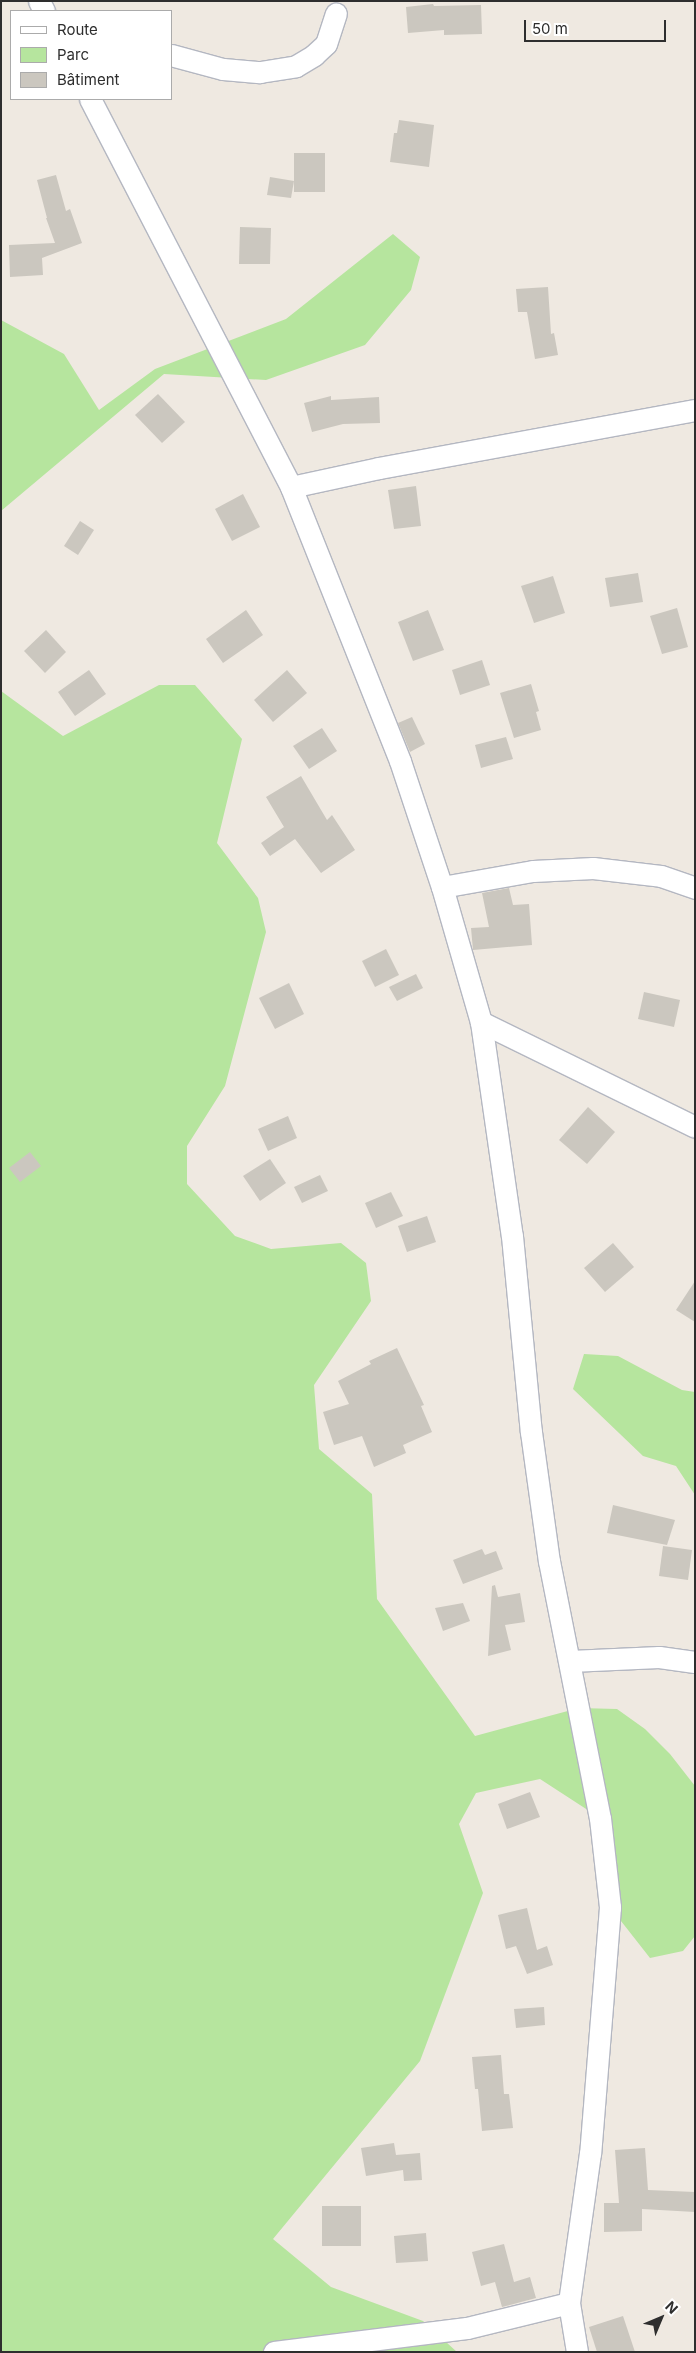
<!DOCTYPE html>
<html>
<head>
<meta charset="utf-8">
<style>
	body { margin:0 }
	#map { position:relative; width:696px; height:2353px; overflow:hidden; background:#efe9e1; font-family:Inter,sans-serif }
	div>[style] { position:absolute }
	.green>* { inset:0; background:#b6e59e }
	.building>* { inset:0; background:#cbc7bf }
	.roads { filter:drop-shadow(1px 0 #b4b7c1) drop-shadow(-1px 0 #b4b7c1) drop-shadow(0 1px #b4b7c1) drop-shadow(0 -1px #b4b7c1) }
	.minor>* { height:21px; margin:-10.5px; padding:0 10.5px; transform-origin:10.5px; border-radius:10.5px; background:#fff }
	span { translate:-50% -50%; white-space:nowrap; text-align:center; line-height:1.15; -webkit-text-stroke:4px #fff; paint-order:stroke }
	.frame { position:absolute; inset:0; border:2px solid #2e2e2e; pointer-events:none }
	.legend { position:absolute; left:10px; top:10px; width:162px; height:90px; box-sizing:border-box; background:#fff; border:1px solid #ababab; margin:0; padding:6px 9px; list-style:none; font-size:15px; color:#2e2e2e }
	.legend li { display:flex; align-items:center; gap:10px; height:25px }
	.legend b { width:25px; border:1px solid #ababab }
	.north { position:absolute; left:636px; top:2293px; width:50px; height:50px; -webkit-text-stroke:4px #fff; paint-order:stroke; rotate:45deg; font-size:14px; font-weight:700; line-height:20px; text-align:center; color:#2e2e2e }
	.north::after { content:''; display:block; margin:auto; width:18px; height:22px; background:#2e2e2e; clip-path:polygon(50% 0,100% 100%,50% 72%,0 100%) }
	.scale { position:absolute; left:524px; top:20px; width:142px; height:22px; box-sizing:border-box; border:2px solid #2e2e2e; border-top:0; padding-left:6px; font-size:15px; line-height:18px; white-space:nowrap; color:#2e2e2e; -webkit-text-stroke:4px #fff; paint-order:stroke }
</style>
</head>
<body>
<div id="map">
	<div class="green">
		<i style="clip-path:polygon(393px 234px,420px 257px,411px 290px,365px 345px,266px 380px,164px 374px,1px 511px,1px 320px,64px 354px,99px 410px,155px 369px,286px 319px)"></i>
		<i style="clip-path:polygon(159px 685px,195px 685px,242px 739px,217px 843px,258px 898px,266px 932px,225px 1086px,187px 1146px,187px 1184px,235px 1236px,271px 1249px,341px 1243px,366px 1263px,371px 1301px,314px 1385px,319px 1449px,372px 1494px,377px 1599px,475px 1736px,579px 1708px,617px 1709px,645px 1729px,670px 1754px,695px 1786px,695px 1936px,683px 1951px,650px 1958px,610px 1907px,600px 1818px,540px 1779px,476px 1793px,459px 1824px,483px 1893px,420px 2061px,273px 2239px,331px 2287px,423px 2321px,457px 2352px,1px 2352px,1px 691px,63px 736px)"></i>
		<i style="clip-path:polygon(584px 1354px,618px 1356px,682px 1390px,695px 1392px,695px 1495px,676px 1466px,643px 1456px,573px 1389px)"></i>
	</div>
	<div class="building">
		<i style="clip-path:polygon(433px 4px,434px 6px,481px 5px,482px 34px,444px 35px,444px 30px,408px 33px,406px 7px)"></i>
		<i style="clip-path:polygon(399px 120px,434px 125px,429px 167px,390px 162px,394px 133px,397px 133px)"></i>
		<i style="clip-path:polygon(294px 153px,325px 153px,325px 192px,294px 192px)"></i>
		<i style="clip-path:polygon(56px 175px,66px 211px,70px 209px,82px 243px,42px 258px,43px 275px,10px 277px,9px 245px,55px 243px,46px 218px,47px 218px,37px 180px)"></i>
		<i style="clip-path:polygon(270px 177px,294px 181px,291px 198px,267px 195px)"></i>
		<i style="clip-path:polygon(240px 227px,271px 228px,270px 264px,239px 264px)"></i>
		<i style="clip-path:polygon(548px 287px,551px 334px,554px 333px,558px 355px,535px 359px,527px 312px,518px 312px,516px 289px)"></i>
		<i style="clip-path:polygon(158px 394px,185px 422px,162px 443px,135px 415px)"></i>
		<i style="clip-path:polygon(331px 396px,331px 400px,379px 397px,380px 423px,343px 424px,312px 432px,304px 403px)"></i>
		<i style="clip-path:polygon(416px 486px,421px 526px,394px 529px,388px 490px)"></i>
		<i style="clip-path:polygon(243px 494px,260px 527px,232px 541px,215px 509px)"></i>
		<i style="clip-path:polygon(80px 521px,94px 530px,78px 555px,64px 546px)"></i>
		<i style="clip-path:polygon(638px 573px,643px 602px,610px 607px,605px 578px)"></i>
		<i style="clip-path:polygon(553px 576px,565px 613px,534px 623px,521px 586px)"></i>
		<i style="clip-path:polygon(677px 608px,688px 647px,662px 654px,650px 616px)"></i>
		<i style="clip-path:polygon(246px 610px,263px 635px,223px 663px,206px 639px)"></i>
		<i style="clip-path:polygon(428px 610px,444px 650px,413px 661px,398px 622px)"></i>
		<i style="clip-path:polygon(46px 630px,66px 652px,45px 673px,24px 651px)"></i>
		<i style="clip-path:polygon(482px 660px,490px 685px,460px 695px,452px 670px)"></i>
		<i style="clip-path:polygon(89px 670px,106px 694px,75px 716px,58px 692px)"></i>
		<i style="clip-path:polygon(287px 670px,307px 693px,273px 722px,254px 700px)"></i>
		<i style="clip-path:polygon(531px 684px,539px 711px,536px 712px,541px 730px,514px 738px,500px 693px)"></i>
		<i style="clip-path:polygon(412px 717px,425px 744px,410px 752px,398px 723px)"></i>
		<i style="clip-path:polygon(322px 728px,337px 751px,309px 769px,293px 746px)"></i>
		<i style="clip-path:polygon(506px 737px,513px 759px,481px 768px,475px 745px)"></i>
		<i style="clip-path:polygon(301px 776px,327px 820px,332px 815px,355px 850px,321px 873px,295px 839px,270px 856px,261px 843px,284px 827px,266px 797px)"></i>
		<i style="clip-path:polygon(509px 888px,513px 905px,529px 904px,532px 945px,473px 950px,471px 928px,489px 927px,482px 893px)"></i>
		<i style="clip-path:polygon(386px 949px,399px 975px,375px 987px,362px 961px)"></i>
		<i style="clip-path:polygon(416px 974px,423px 988px,397px 1001px,389px 987px)"></i>
		<i style="clip-path:polygon(289px 983px,304px 1014px,275px 1029px,259px 998px)"></i>
		<i style="clip-path:polygon(644px 992px,680px 1000px,674px 1027px,638px 1019px)"></i>
		<i style="clip-path:polygon(588px 1107px,615px 1132px,587px 1164px,559px 1140px)"></i>
		<i style="clip-path:polygon(288px 1116px,297px 1138px,268px 1151px,258px 1129px)"></i>
		<i style="clip-path:polygon(30px 1152px,41px 1166px,20px 1182px,9px 1168px)"></i>
		<i style="clip-path:polygon(270px 1159px,286px 1183px,260px 1201px,243px 1176px)"></i>
		<i style="clip-path:polygon(320px 1175px,328px 1191px,302px 1203px,294px 1187px)"></i>
		<i style="clip-path:polygon(391px 1192px,403px 1216px,376px 1228px,365px 1203px)"></i>
		<i style="clip-path:polygon(427px 1216px,436px 1242px,407px 1252px,398px 1226px)"></i>
		<i style="clip-path:polygon(613px 1243px,634px 1267px,605px 1292px,584px 1268px)"></i>
		<i style="clip-path:polygon(695px 1281px,695px 1322px,676px 1310px)"></i>
		<i style="clip-path:polygon(397px 1348px,424px 1405px,421px 1406px,432px 1432px,403px 1445px,406px 1453px,374px 1467px,362px 1436px,334px 1445px,323px 1412px,349px 1404px,338px 1381px,371px 1364px,369px 1361px)"></i>
		<i style="clip-path:polygon(613px 1505px,675px 1520px,667px 1545px,607px 1533px)"></i>
		<i style="clip-path:polygon(663px 1546px,692px 1550px,688px 1580px,659px 1576px)"></i>
		<i style="clip-path:polygon(482px 1549px,485px 1555px,496px 1551px,503px 1569px,463px 1584px,453px 1560px)"></i>
		<i style="clip-path:polygon(495px 1585px,498px 1597px,520px 1593px,525px 1622px,505px 1625px,511px 1650px,488px 1656px,492px 1586px)"></i>
		<i style="clip-path:polygon(463px 1603px,470px 1621px,443px 1631px,435px 1608px)"></i>
		<i style="clip-path:polygon(530px 1792px,540px 1817px,507px 1829px,498px 1804px)"></i>
		<i style="clip-path:polygon(527px 1908px,537px 1950px,547px 1946px,553px 1965px,527px 1974px,516px 1946px,506px 1949px,498px 1915px)"></i>
		<i style="clip-path:polygon(544px 2007px,545px 2025px,516px 2028px,514px 2009px)"></i>
		<i style="clip-path:polygon(501px 2055px,504px 2094px,509px 2094px,513px 2128px,482px 2131px,478px 2089px,475px 2089px,472px 2057px)"></i>
		<i style="clip-path:polygon(394px 2143px,396px 2155px,420px 2153px,422px 2180px,404px 2181px,403px 2170px,366px 2176px,361px 2148px)"></i>
		<i style="clip-path:polygon(645px 2148px,648px 2190px,695px 2192px,695px 2212px,642px 2209px,642px 2231px,604px 2232px,604px 2203px,619px 2203px,615px 2150px)"></i>
		<i style="clip-path:polygon(322px 2206px,361px 2206px,361px 2246px,322px 2246px)"></i>
		<i style="clip-path:polygon(426px 2233px,428px 2261px,396px 2263px,394px 2236px)"></i>
		<i style="clip-path:polygon(504px 2244px,514px 2282px,530px 2277px,536px 2298px,502px 2307px,495px 2282px,481px 2286px,472px 2252px)"></i>
		<i style="clip-path:polygon(623px 2316px,635px 2352px,597px 2352px,589px 2327px)"></i>
	</div>
	<div class="roads">
		<div class="minor">
			<i style="left:39px;top:1px;width:11px;rotate:63deg"></i>
			<i style="left:171px;top:55px;width:54px;rotate:15.1deg"></i>
			<i style="left:223px;top:69px;width:37px;rotate:5deg"></i>
			<i style="left:260px;top:72px;width:36px;rotate:-9deg"></i>
			<i style="left:296px;top:66px;width:21px;rotate:-31deg"></i>
			<i style="left:314px;top:55px;width:16px;rotate:-43deg"></i>
			<i style="left:326px;top:44px;width:32px;rotate:-72deg"></i>
			<i style="left:90px;top:99px;width:437px;rotate:62.6deg"></i>
			<i style="left:291px;top:487px;width:295px;rotate:68.3deg"></i>
			<i style="left:400px;top:761px;width:133px;rotate:71.6deg"></i>
			<i style="left:442px;top:887px;width:141px;rotate:73.9deg"></i>
			<i style="left:481px;top:1022px;width:216px;rotate:81.8deg"></i>
			<i style="left:512px;top:1236px;width:197px;rotate:84.5deg"></i>
			<i style="left:531px;top:1432px;width:130px;rotate:82.1deg"></i>
			<i style="left:549px;top:1561px;width:262px;rotate:78.8deg"></i>
			<i style="left:600px;top:1818px;width:90px;rotate:83.6deg"></i>
			<i style="left:610px;top:1907px;width:247px;rotate:94.6deg"></i>
			<i style="left:590px;top:2153px;width:151px;rotate:98deg"></i>
			<i style="left:569px;top:2303px;width:50px;rotate:80.7deg"></i>
			<i style="left:291px;top:487px;width:90px;rotate:-12.2deg"></i>
			<i style="left:379px;top:468px;width:321px;rotate:-10.4deg"></i>
			<i style="left:442px;top:887px;width:92px;rotate:-10deg"></i>
			<i style="left:533px;top:871px;width:60px;rotate:-2.9deg"></i>
			<i style="left:593px;top:868px;width:68px;rotate:6.7deg"></i>
			<i style="left:661px;top:876px;width:36px;rotate:19deg"></i>
			<i style="left:481px;top:1022px;width:238px;rotate:26.1deg"></i>
			<i style="left:570px;top:1661px;width:89px;rotate:-2.6deg"></i>
			<i style="left:659px;top:1657px;width:36px;rotate:8deg"></i>
			<i style="left:274px;top:2352px;width:194px;rotate:-7.1deg"></i>
			<i style="left:467px;top:2328px;width:105px;rotate:-13.8deg"></i>
		</div>
	</div>
	<div class="frame"></div>
	<ul class="legend">
	<li><b style="height:6px;background:#fff"></b>Route</li>
	<li><b style="height:14px;background:#b6e59e"></b>Parc</li>
	<li><b style="height:14px;background:#cbc7bf"></b>Bâtiment</li>
	</ul>
	<div class="north">N</div>
	<div class="scale">50 m</div>
</div>
</body>
</html>
